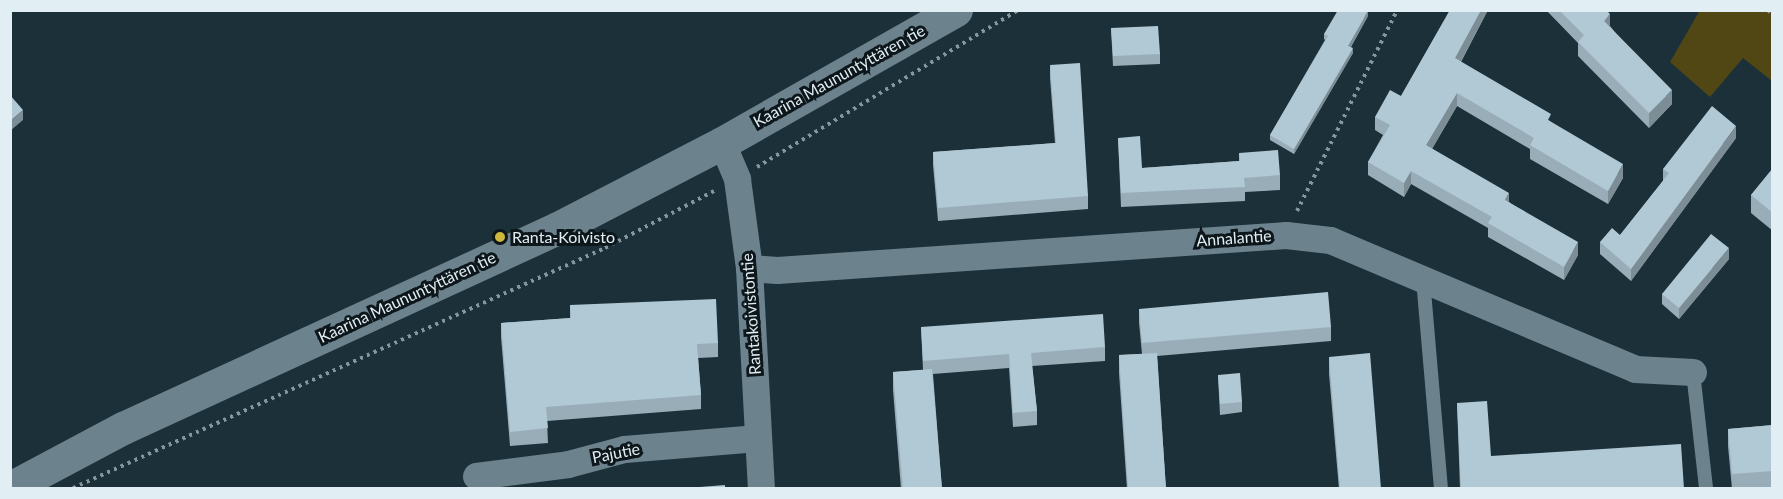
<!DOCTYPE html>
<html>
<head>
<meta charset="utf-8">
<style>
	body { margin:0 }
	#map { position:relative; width:1783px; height:499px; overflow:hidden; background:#1b3039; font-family:Lato,sans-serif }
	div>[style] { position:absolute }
	.green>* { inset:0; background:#504714 }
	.path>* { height:4px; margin-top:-2px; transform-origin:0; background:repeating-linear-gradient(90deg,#86969e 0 3px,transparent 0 7.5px) }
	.lane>* { height:14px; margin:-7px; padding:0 7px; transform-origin:7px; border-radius:7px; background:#6c838e }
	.street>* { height:27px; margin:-13.5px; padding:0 13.5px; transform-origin:13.5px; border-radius:13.5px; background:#6c838e }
	.secondary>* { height:33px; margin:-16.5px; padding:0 16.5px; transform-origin:16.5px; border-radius:16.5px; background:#6c838e }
	.wall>* { inset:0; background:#98adb7 }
	.shaded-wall>* { inset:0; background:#7c8d95 }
	.building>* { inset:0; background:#b1c9d5 }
	.dots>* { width:16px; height:16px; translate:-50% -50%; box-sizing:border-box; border:3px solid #0d161b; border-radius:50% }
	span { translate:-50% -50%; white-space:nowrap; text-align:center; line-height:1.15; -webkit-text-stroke:6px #0d161b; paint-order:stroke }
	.street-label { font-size:16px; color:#e1eef4 }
	.poi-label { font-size:16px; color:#e1eef4 }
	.left { translate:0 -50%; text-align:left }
	.frame { position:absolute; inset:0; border:12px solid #e1eef4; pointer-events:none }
</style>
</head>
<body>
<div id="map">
	<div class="green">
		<i style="clip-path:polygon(1700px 10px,1772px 11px,1772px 81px,1743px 58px,1710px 97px,1670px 62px)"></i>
	</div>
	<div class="path">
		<i style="left:1768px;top:10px;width:6px;rotate:45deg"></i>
		<i style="left:757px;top:167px;width:305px;rotate:-31deg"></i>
		<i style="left:1297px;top:211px;width:225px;rotate:-63.5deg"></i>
		<i style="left:73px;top:488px;width:584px;rotate:-24.28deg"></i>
		<i style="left:605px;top:248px;width:123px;rotate:-27.6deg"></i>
	</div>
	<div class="lane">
		<i style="left:1423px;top:279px;width:210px;rotate:85.1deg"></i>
		<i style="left:1693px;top:372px;width:117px;rotate:83.6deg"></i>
	</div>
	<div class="street">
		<i style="left:722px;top:143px;width:39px;rotate:67deg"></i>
		<i style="left:737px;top:179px;width:90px;rotate:82.3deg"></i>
		<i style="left:749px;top:268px;width:220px;rotate:86.9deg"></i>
		<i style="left:749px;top:268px;width:28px;rotate:4deg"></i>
		<i style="left:777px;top:270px;width:510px;rotate:-3.93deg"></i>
		<i style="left:1286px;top:235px;width:44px;rotate:6.5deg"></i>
		<i style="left:1330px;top:240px;width:331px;rotate:22.9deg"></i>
		<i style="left:1635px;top:369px;width:58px;rotate:3deg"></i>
		<i style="left:476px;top:476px;width:93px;rotate:-7.4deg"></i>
		<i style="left:568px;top:464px;width:58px;rotate:-15deg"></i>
		<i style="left:624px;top:449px;width:134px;rotate:-4.7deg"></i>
	</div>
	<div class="secondary">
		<i style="left:10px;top:488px;width:128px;rotate:-28deg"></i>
		<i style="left:123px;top:428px;width:479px;rotate:-24.7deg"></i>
		<i style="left:558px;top:228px;width:185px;rotate:-27.4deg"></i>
		<i style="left:722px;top:143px;width:269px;rotate:-29.6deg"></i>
	</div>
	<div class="wall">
		<i style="clip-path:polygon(1450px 10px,1488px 10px,1461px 62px,1551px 122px,1623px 178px,1608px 204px,1530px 159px,1530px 149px,1457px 106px,1432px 149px,1509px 202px,1578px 255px,1564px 280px,1488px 237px,1488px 228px,1411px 184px,1404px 197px,1368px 175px,1368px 162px,1383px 135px,1375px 130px,1375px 117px,1401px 96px)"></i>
		<i style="clip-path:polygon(1546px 10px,1606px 10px,1610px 26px,1672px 104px,1649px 128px,1578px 56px,1578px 43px)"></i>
		<i style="clip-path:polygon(1368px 16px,1351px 47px,1353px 53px,1294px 154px,1270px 140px,1270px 135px,1325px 40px,1324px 39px,1324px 34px)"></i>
		<i style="clip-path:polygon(1111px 28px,1160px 54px,1160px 64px,1113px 66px)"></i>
		<i style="clip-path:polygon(1050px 65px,1088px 196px,1088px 209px,938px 221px,933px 165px,933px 152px,1055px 143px,1050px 78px)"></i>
		<i style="clip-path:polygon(1118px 138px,1142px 168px,1239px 161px,1239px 153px,1280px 175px,1280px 190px,1245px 192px,1245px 201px,1121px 207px)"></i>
		<i style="clip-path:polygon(1736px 138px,1631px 281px,1600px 254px,1600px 242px,1620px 235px,1663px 181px,1663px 169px)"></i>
		<i style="clip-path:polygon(1773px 168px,1773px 231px,1751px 213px,1751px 195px)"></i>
		<i style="clip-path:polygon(1729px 259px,1679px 319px,1662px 304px,1662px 294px)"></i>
		<i style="clip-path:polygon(570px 305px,718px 343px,718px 357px,698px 358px,701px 395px,701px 409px,547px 421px,548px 443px,510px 446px,501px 337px,501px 323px,570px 318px)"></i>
		<i style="clip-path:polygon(1139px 309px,1331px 327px,1331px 341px,1157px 356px,1166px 489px,1127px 489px,1119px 373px,1119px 355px,1142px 354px,1139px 323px)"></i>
		<i style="clip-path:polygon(921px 327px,1105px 347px,1105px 361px,1032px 366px,1037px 411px,1037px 425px,1013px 427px,1009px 368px,933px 374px,942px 489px,901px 489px,893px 390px,893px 372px,923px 370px)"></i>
		<i style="clip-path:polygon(1329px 357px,1381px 489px,1339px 489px,1329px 374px)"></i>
		<i style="clip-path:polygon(1218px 375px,1242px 402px,1242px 412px,1220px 415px)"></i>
		<i style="clip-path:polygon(1457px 403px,1491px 456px,1684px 489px,1460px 489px)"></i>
		<i style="clip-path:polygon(1773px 425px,1773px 488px,1732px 489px,1728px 446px,1728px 429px)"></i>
	</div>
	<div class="shaded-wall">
		<i style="clip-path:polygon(1481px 10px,1488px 10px,1455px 72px,1455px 58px)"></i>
		<i style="clip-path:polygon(1368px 11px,1368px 16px,1348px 51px,1348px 46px)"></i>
		<i style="clip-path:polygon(1610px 14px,1610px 28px,1604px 21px)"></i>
		<i style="clip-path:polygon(1353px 48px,1353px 53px,1294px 154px,1294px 149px)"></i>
		<i style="clip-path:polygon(1672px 90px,1672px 104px,1649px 128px,1649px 113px)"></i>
		<i style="clip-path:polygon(1457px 93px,1457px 106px,1426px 159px,1426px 145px)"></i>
		<i style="clip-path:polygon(23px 110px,23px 120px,10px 131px,10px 121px)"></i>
		<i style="clip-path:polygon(1736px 126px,1736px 138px,1631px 281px,1631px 269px)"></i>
		<i style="clip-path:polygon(1623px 164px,1623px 178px,1608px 204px,1608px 191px)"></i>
		<i style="clip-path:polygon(1411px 171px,1411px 184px,1404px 197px,1404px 183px)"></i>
		<i style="clip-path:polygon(1509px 193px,1509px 207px,1505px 200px)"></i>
		<i style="clip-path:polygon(1578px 242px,1578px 255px,1564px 280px,1564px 267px)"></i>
		<i style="clip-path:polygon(1729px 248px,1729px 259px,1679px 319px,1679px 308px)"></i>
	</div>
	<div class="building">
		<i style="clip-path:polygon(1338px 10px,1368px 11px,1348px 46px,1353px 48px,1294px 149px,1270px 135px,1328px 36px,1324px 34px)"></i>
		<i style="clip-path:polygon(1450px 10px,1481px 10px,1455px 58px,1551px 114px,1548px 120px,1623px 164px,1608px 191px,1530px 145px,1534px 138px,1457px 93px,1426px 145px,1509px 193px,1505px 200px,1578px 242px,1564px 267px,1488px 223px,1492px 217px,1411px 171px,1404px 183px,1368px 162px,1390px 125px,1375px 117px,1390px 90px,1401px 96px)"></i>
		<i style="clip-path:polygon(1559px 10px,1606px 10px,1610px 14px,1604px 21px,1672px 90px,1649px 113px,1578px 42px,1584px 35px)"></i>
		<i style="clip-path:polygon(1158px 26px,1160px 54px,1113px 56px,1111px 28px)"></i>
		<i style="clip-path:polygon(1080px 63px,1088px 196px,938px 208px,933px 152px,1056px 143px,1050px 65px)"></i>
		<i style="clip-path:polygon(10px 95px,23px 110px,10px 121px)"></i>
		<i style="clip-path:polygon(1712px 106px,1736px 126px,1631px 269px,1600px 242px,1612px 228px,1620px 235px,1669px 173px,1663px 169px)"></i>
		<i style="clip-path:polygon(1140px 136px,1142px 168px,1240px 161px,1239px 153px,1278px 150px,1280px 175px,1244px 178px,1245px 187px,1121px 193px,1118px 138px)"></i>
		<i style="clip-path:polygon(1773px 168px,1773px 213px,1751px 195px)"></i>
		<i style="clip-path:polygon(1711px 234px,1729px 248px,1679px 308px,1662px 294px)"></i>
		<i style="clip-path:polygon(1328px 292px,1331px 327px,1142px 343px,1139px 309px)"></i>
		<i style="clip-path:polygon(716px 299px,718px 343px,697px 344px,701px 395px,546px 407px,548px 428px,510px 432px,501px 323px,571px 318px,570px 305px)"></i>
		<i style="clip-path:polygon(1103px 314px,1105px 347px,1031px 353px,1037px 411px,1013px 413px,1009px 354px,923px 361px,921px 327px)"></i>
		<i style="clip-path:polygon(1157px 353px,1166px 489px,1128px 489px,1119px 355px)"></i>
		<i style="clip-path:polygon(1370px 353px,1381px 489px,1340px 489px,1329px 357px)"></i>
		<i style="clip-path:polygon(932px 369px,942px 489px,903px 489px,893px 372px)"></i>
		<i style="clip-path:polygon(1240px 373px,1242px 402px,1220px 404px,1218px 375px)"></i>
		<i style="clip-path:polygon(1487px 401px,1491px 456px,1681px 444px,1684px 489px,1461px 489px,1457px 403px)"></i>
		<i style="clip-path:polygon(1773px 425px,1773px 471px,1732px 474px,1728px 429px)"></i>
		<i style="clip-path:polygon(725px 485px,725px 489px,675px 489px)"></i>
	</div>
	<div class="dots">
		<i style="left:500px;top:237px;background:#cfb837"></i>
	</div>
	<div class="street-label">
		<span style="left:839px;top:76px;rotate:-29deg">Kaarina Maununtyttären tie</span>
		<span style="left:1234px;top:238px;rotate:-4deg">Annalantie</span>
		<span style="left:407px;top:297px;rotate:-25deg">Kaarina Maununtyttären tie</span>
		<span style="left:751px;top:314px;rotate:-94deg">Rantakoivistontie</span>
		<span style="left:616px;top:453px;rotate:-11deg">Pajutie</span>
	</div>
	<div class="poi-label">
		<span class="left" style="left:512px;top:237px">Ranta-Koivisto</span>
	</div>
	<div class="frame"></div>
</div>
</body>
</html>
